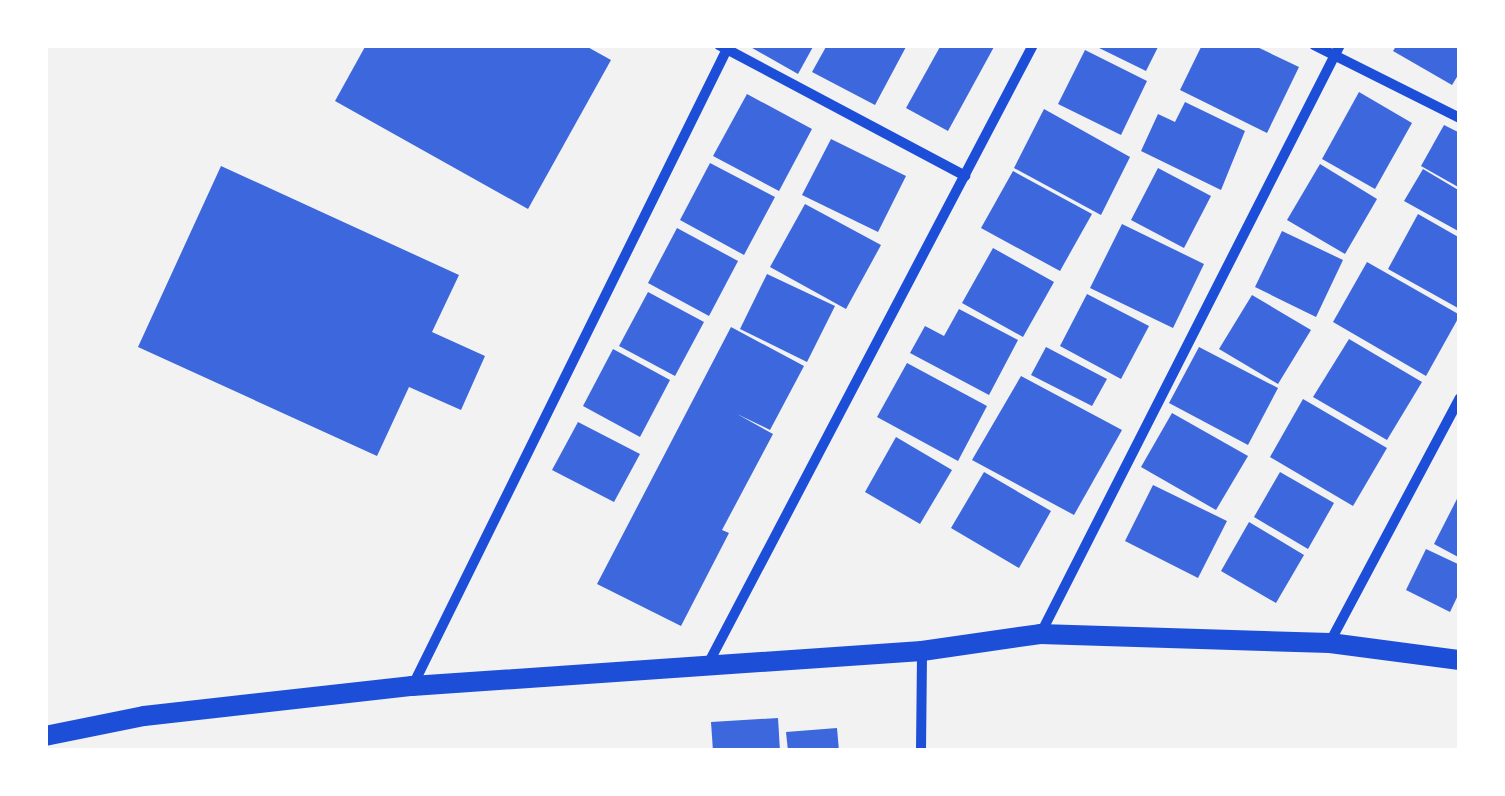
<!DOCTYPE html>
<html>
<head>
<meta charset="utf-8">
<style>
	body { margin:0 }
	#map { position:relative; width:1505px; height:796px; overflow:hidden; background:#f2f2f2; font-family:"Varela Round",sans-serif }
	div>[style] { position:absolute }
	.building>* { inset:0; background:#3d67dc }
	.minor>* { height:10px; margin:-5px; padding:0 5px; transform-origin:5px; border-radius:5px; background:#1d4ed8 }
	.secondary>* { height:20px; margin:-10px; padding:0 10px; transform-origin:10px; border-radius:10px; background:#1d4ed8 }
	span { translate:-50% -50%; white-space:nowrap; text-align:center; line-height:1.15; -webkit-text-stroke:10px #fff; paint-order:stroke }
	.frame { position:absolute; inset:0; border:48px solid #fff; pointer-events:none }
</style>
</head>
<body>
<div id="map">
	<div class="building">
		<i style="clip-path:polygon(366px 45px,584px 45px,611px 60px,528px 209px,335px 101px)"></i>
		<i style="clip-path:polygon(747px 45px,814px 45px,798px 74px)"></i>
		<i style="clip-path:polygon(827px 45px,907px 45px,875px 105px,812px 72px)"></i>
		<i style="clip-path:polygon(941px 45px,995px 45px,948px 131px,906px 108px)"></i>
		<i style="clip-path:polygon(1093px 45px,1159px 45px,1146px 71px)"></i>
		<i style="clip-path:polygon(1202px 45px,1253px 45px,1299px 67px,1267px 133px,1180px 90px)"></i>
		<i style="clip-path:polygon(1397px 45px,1460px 45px,1460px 72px,1452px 85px,1393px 51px)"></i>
		<i style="clip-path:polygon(1085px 50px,1147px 81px,1121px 135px,1058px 104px)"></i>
		<i style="clip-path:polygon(1359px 92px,1412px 123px,1375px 189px,1322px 159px)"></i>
		<i style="clip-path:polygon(747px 94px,812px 129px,779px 191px,713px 156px)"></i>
		<i style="clip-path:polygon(1185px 102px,1245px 131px,1221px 190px,1141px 151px,1158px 114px,1175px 122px)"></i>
		<i style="clip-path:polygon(1044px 109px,1130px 157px,1101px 215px,1014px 168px)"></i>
		<i style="clip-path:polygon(1444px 125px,1460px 133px,1460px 188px,1421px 166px)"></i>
		<i style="clip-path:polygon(831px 139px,906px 176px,878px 232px,802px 195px)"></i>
		<i style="clip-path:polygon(710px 163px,775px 197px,744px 255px,680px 220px)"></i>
		<i style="clip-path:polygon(1320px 164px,1377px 199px,1345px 254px,1287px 220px)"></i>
		<i style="clip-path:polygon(221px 166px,459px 275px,432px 332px,485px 356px,461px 410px,409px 387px,377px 456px,138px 347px)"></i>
		<i style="clip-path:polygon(1158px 168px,1211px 196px,1184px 248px,1131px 220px)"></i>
		<i style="clip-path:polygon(1423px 169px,1460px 191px,1460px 232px,1404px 201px)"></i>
		<i style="clip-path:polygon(1013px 171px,1092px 214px,1060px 271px,981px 228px)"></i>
		<i style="clip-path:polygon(805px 204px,881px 245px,846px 309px,770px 267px)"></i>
		<i style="clip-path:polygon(1418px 214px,1460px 238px,1458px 308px,1388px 269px)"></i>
		<i style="clip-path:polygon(1122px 224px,1204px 264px,1173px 328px,1090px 288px)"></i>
		<i style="clip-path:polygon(677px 228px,738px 261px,709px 316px,648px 283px)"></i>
		<i style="clip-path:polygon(1282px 231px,1343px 260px,1316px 317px,1255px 287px)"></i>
		<i style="clip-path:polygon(993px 248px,1054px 282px,1023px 337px,962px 303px)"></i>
		<i style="clip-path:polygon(1367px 262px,1460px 315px,1426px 376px,1333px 322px)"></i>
		<i style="clip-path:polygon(767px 274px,835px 306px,807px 362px,740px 329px)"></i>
		<i style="clip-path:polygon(648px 292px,704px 322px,675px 376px,619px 346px)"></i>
		<i style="clip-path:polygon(1087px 294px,1149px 326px,1121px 379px,1060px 346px)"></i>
		<i style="clip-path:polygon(1252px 295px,1311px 330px,1278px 384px,1219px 349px)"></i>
		<i style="clip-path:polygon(959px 309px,1018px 340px,989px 395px,910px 353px,925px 326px,944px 336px)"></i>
		<i style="clip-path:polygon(731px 327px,804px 366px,770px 430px,737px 414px,773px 434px,722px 530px,729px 533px,681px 626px,597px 584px)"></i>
		<i style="clip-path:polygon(1349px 339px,1422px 382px,1387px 440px,1313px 397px)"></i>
		<i style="clip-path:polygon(1046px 347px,1107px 379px,1092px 406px,1031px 375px)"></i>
		<i style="clip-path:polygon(1199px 347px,1278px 388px,1248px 445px,1169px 403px)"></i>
		<i style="clip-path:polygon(613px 349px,670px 380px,640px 437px,583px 406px)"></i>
		<i style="clip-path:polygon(907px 363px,987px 406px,958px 461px,877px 417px)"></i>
		<i style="clip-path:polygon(1021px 376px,1122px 430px,1074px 515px,972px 460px)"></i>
		<i style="clip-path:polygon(1303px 399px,1387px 448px,1353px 506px,1270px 457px)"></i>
		<i style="clip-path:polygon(1172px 413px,1248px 456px,1216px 510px,1141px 467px)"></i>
		<i style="clip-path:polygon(578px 422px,640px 454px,614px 502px,552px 470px)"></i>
		<i style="clip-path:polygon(896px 437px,952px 470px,920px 524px,865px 492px)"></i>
		<i style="clip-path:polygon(984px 472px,1051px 511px,1019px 568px,951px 528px)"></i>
		<i style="clip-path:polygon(1280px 472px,1334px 503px,1308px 549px,1254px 517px)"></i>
		<i style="clip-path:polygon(1153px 485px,1227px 521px,1198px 578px,1125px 541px)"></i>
		<i style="clip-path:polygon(1460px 493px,1460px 558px,1434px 544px)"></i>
		<i style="clip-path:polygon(1249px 522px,1304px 555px,1276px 603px,1221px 571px)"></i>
		<i style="clip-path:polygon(1426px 549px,1460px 565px,1460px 591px,1450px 612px,1406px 590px)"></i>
		<i style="clip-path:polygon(778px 718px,780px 751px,713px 751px,711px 722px)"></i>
		<i style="clip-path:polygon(837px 728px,839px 751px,788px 751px,786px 732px)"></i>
	</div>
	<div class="minor">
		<i style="left:719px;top:45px;width:279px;rotate:28deg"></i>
		<i style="left:1314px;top:45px;width:163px;rotate:26.6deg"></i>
		<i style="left:1041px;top:633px;width:660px;rotate:-63.05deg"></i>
		<i style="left:1330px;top:642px;width:276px;rotate:-62deg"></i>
		<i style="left:708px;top:664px;width:699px;rotate:-62.3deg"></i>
		<i style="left:413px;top:685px;width:709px;rotate:-63.72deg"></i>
		<i style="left:921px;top:751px;width:99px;rotate:-89.4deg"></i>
	</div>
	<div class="secondary">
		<i style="left:45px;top:736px;width:101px;rotate:-11.4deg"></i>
		<i style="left:144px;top:716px;width:270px;rotate:-6.4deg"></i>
		<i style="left:412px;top:686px;width:511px;rotate:-3.93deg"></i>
		<i style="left:922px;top:651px;width:119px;rotate:-8.2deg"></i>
		<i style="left:1040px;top:634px;width:290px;rotate:1.8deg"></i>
		<i style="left:1330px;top:643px;width:131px;rotate:7.5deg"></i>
	</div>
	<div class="frame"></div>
</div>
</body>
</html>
